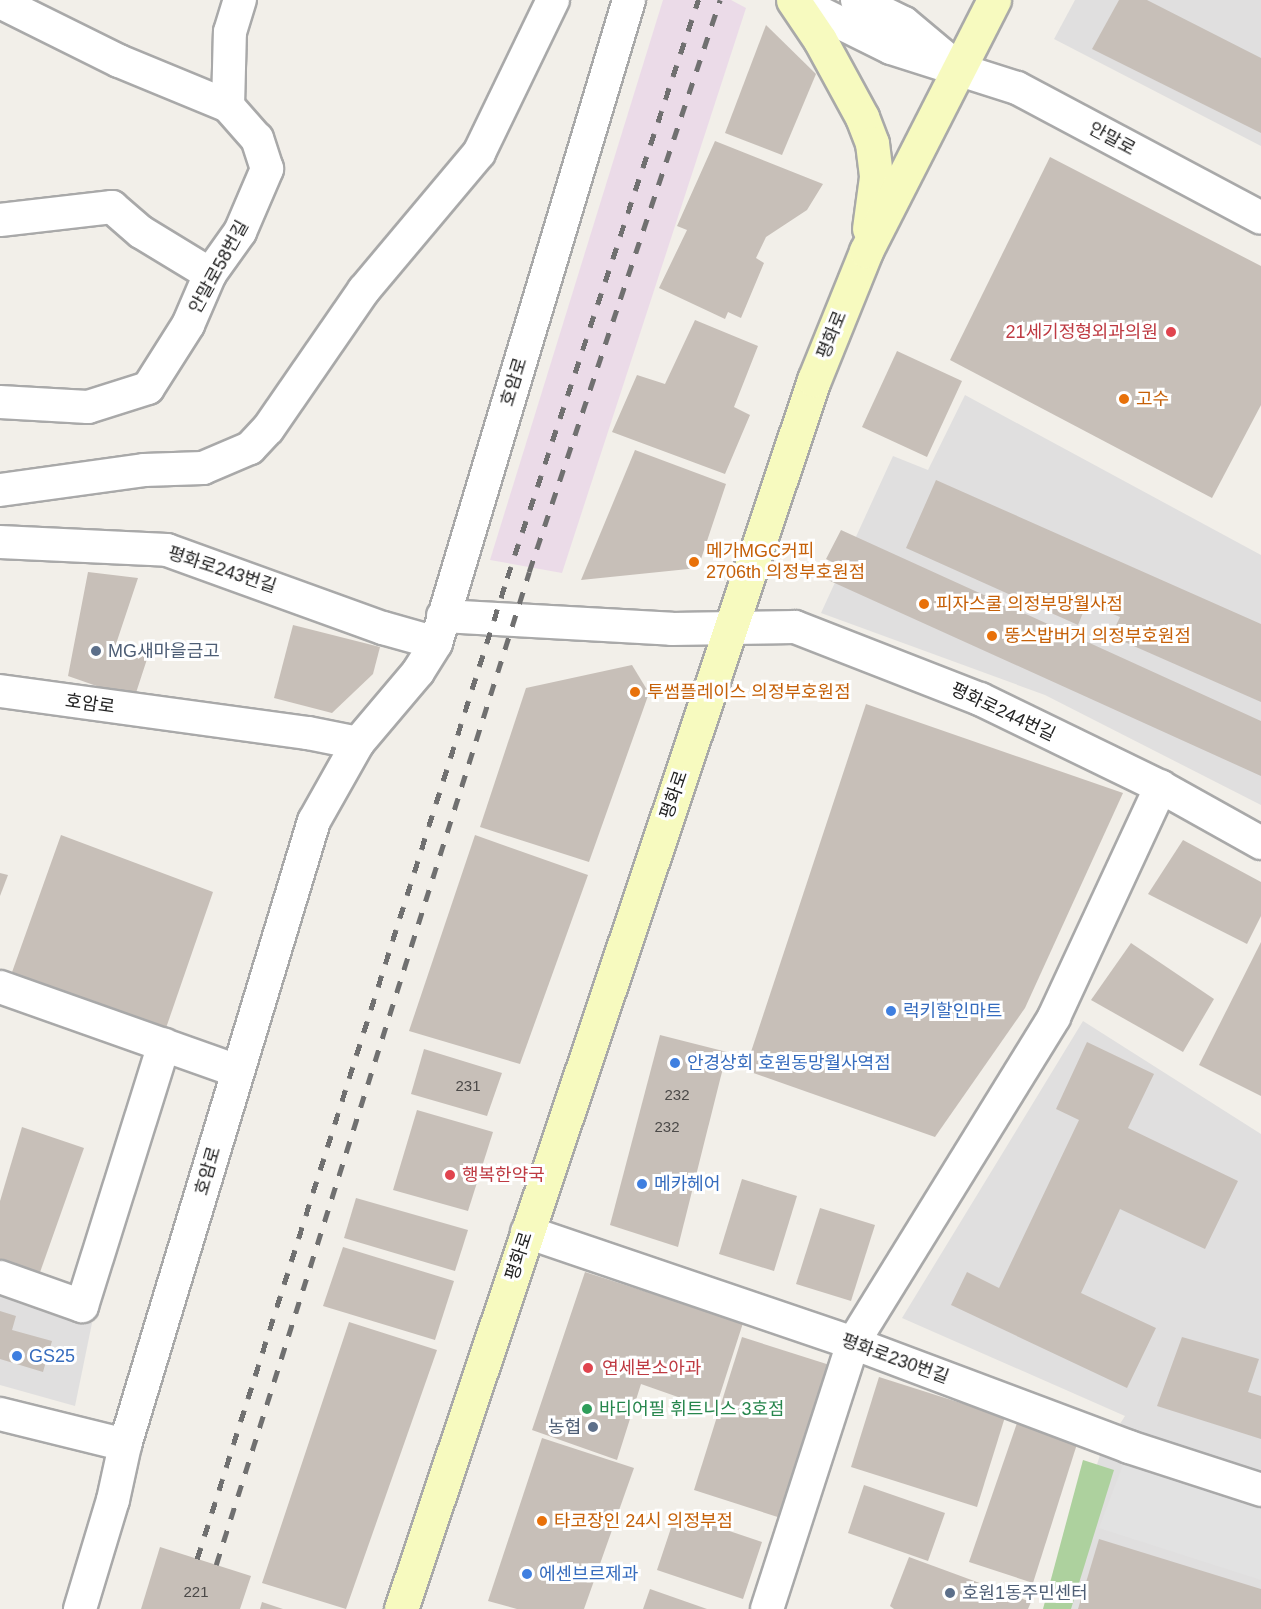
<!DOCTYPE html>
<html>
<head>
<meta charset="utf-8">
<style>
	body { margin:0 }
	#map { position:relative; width:1261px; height:1609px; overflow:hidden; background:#f2efe9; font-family:Helvetica,"Noto Sans KR",sans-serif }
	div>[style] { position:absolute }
	.residential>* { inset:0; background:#e0dfdf }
	.industrial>* { inset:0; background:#ebdbe8 }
	.forest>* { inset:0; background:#add19e }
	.parking>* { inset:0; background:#e2e2e2 }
	.building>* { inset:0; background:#c7bfb8 }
	.roads { filter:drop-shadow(2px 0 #a9a9a9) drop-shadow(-2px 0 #a9a9a9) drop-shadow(0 2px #a9a9a9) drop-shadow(0 -2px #a9a9a9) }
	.street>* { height:32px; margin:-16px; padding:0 16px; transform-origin:16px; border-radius:16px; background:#fff }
	.secondary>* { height:33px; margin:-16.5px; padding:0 16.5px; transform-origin:16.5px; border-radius:16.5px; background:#f7fabf }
	.rail>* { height:4.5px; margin-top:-2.25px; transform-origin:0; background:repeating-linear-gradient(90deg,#707070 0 12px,transparent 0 24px) }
	.dots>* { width:16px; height:16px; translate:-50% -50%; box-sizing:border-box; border:3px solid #fff; border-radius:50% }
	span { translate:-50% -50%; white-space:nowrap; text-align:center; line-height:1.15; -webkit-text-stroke:6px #fff; paint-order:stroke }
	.number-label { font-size:15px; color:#4b4948 }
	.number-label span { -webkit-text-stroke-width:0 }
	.street-label { font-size:18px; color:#222 }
	.health-label { font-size:18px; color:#be3a42 }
	.right { translate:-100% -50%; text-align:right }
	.left { translate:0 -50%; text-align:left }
	.food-label { font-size:18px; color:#c56008 }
	.service-label { font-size:18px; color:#4e5e75 }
	.shop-label { font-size:18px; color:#366cbe }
	.leisure-label { font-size:18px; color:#27864d }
</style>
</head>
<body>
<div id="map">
	<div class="residential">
		<i style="clip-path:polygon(1075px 0,1261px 0,1261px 146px,1054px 39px)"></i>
		<i style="clip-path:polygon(965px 395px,1261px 555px,1261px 805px,1045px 695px,821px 613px,893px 456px,928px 470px)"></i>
		<i style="clip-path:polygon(1083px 1021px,1261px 1134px,1261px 1609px,1052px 1609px,1100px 1455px,1125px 1416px,902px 1318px)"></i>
		<i style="clip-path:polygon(0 1294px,92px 1323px,75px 1406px,0 1385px)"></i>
	</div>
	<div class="industrial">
		<i style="clip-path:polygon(663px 0,731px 0,746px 8px,562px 573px,490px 560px)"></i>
	</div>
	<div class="forest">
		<i style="clip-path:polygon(1083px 1460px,1114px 1470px,1071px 1609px,1043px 1609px)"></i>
	</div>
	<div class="parking">
		<i style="clip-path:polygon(1123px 1465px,1261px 1508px,1261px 1580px,1099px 1528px)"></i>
	</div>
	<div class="building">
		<i style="clip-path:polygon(1119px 0,1147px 0,1261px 58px,1261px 133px,1092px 49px)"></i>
		<i style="clip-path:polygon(766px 25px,816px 74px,782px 155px,725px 133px)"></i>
		<i style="clip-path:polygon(715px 141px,823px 184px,807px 210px,766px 237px,756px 258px,764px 263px,741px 318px,728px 312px,725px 319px,659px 288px,687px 230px,677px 226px)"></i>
		<i style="clip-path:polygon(1050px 157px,1261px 266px,1261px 405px,1212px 498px,950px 360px)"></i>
		<i style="clip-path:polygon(695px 320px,758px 346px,734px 407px,750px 415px,725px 474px,612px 432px,637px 375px,665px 384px)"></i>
		<i style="clip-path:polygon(897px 351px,962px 381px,927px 457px,862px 427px)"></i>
		<i style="clip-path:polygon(635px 450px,726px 484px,698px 568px,581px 580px)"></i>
		<i style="clip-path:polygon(936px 480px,1261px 624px,1261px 702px,1111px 636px,1120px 617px,1087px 603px,1078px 625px,906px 548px)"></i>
		<i style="clip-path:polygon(841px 530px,1261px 721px,1261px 776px,828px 580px,836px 564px,826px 559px)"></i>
		<i style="clip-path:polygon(88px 572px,138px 578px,116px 644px,149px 653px,134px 699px,68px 676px)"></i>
		<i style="clip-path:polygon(293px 625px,380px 647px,373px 674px,332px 713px,274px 698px)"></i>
		<i style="clip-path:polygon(632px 665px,649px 693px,589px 862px,480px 827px,526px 688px)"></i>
		<i style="clip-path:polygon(866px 704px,1123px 793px,1025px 1008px,935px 1137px,745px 1070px)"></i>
		<i style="clip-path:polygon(61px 835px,213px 892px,166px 1028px,11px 975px)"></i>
		<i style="clip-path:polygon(475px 835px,588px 875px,520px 1064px,409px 1031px)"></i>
		<i style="clip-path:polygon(1183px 840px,1261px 882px,1261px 916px,1247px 944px,1148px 894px)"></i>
		<i style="clip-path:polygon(0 873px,8px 875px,0 896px)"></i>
		<i style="clip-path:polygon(1261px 942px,1261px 1096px,1199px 1065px)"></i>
		<i style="clip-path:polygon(1131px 943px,1214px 999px,1183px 1052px,1091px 1000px)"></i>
		<i style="clip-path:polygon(660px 1035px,727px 1052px,678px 1247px,610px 1225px)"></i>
		<i style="clip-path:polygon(1087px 1042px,1154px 1074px,1128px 1128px,1238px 1181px,1205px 1249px,1120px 1209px,1081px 1293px,1156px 1328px,1127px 1388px,951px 1305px,967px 1272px,999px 1288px,1079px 1120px,1056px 1109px)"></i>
		<i style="clip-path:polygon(424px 1049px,502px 1073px,487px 1116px,411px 1094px)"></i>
		<i style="clip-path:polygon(417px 1110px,493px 1132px,468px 1211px,393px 1190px)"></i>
		<i style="clip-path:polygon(22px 1127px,84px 1148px,38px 1278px,0 1266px,0 1201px)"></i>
		<i style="clip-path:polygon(742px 1179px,797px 1196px,774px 1271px,719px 1254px)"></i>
		<i style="clip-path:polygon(356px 1198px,468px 1230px,455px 1271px,344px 1238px)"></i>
		<i style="clip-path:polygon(820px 1208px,875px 1225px,851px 1301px,796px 1284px)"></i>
		<i style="clip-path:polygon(343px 1247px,454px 1281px,435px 1340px,323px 1306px)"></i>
		<i style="clip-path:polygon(585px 1272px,743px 1323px,715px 1410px,641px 1384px,617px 1460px,532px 1430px)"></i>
		<i style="clip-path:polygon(0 1311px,16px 1316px,12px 1330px,52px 1341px,43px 1372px,0 1359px)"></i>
		<i style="clip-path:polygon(349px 1322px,437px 1350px,346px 1609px,262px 1583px)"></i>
		<i style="clip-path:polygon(742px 1337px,836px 1367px,787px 1520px,694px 1490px)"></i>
		<i style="clip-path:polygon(1182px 1337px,1259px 1359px,1248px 1392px,1261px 1396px,1261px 1439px,1157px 1406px)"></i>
		<i style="clip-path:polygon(879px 1377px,1005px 1417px,977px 1507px,851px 1467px)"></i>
		<i style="clip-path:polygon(1017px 1423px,1077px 1444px,1033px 1583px,969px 1562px)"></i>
		<i style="clip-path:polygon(542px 1438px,634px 1468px,584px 1609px,517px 1609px,488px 1601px)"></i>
		<i style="clip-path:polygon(864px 1485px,945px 1513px,928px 1561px,848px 1533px)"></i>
		<i style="clip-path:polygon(676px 1513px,762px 1542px,743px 1599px,657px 1570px)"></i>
		<i style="clip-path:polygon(1099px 1539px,1261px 1589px,1261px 1609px,1078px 1609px)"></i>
		<i style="clip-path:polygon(160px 1547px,251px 1576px,240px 1609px,141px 1609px)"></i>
		<i style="clip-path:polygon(909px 1557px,958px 1575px,1031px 1602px,1028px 1609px,894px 1609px,890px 1606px)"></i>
		<i style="clip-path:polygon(650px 1589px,707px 1609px,643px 1609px)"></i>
		<i style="clip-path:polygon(262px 1602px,283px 1609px,260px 1609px)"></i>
	</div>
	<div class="roads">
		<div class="street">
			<i style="left:794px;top:0;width:108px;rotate:26.3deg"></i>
			<i style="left:891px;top:48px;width:132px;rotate:17.6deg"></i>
			<i style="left:1017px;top:88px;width:276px;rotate:28deg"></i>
			<i style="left:857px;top:0;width:52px;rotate:26.1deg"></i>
			<i style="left:904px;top:23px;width:56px;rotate:39.9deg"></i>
			<i style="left:0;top:2px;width:133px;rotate:26.4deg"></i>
			<i style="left:119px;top:61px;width:118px;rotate:22.4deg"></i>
			<i style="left:0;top:220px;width:113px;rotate:-6.6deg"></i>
			<i style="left:112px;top:207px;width:38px;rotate:41deg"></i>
			<i style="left:141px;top:232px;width:81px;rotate:31.3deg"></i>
			<i style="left:0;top:402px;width:88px;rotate:3.3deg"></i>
			<i style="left:88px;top:407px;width:63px;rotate:-17.6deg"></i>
			<i style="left:148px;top:388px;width:75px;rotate:-57.6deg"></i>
			<i style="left:188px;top:325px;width:56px;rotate:-66.7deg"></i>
			<i style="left:210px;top:274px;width:52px;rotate:-54.5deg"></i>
			<i style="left:240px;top:232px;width:69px;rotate:-66.8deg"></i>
			<i style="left:267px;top:169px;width:32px;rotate:-108deg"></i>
			<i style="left:257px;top:139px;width:44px;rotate:-131.3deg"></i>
			<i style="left:228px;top:106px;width:74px;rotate:-88.5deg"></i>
			<i style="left:230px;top:32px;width:34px;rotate:-73deg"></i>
			<i style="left:0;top:490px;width:145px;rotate:-7.9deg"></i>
			<i style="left:144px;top:470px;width:59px;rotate:-1.9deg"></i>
			<i style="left:203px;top:468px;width:51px;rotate:-23.1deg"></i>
			<i style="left:250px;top:448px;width:26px;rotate:-47deg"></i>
			<i style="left:268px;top:429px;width:169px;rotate:-55.4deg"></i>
			<i style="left:364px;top:290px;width:179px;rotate:-50deg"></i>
			<i style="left:479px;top:153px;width:170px;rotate:-64.2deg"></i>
			<i style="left:0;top:542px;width:167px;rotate:2.7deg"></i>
			<i style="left:167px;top:550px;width:230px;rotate:19.9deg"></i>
			<i style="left:383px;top:628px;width:55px;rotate:15.8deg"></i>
			<i style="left:443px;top:616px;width:229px;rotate:3.2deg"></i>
			<i style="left:672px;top:629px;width:123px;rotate:-0.9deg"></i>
			<i style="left:795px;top:627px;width:199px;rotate:21.3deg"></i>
			<i style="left:980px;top:699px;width:201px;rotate:25.9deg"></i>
			<i style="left:1161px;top:787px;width:115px;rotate:29.2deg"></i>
			<i style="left:0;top:691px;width:311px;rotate:7.8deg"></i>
			<i style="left:308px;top:733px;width:51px;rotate:11.3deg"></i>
			<i style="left:0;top:987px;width:251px;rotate:19.5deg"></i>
			<i style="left:527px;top:1232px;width:344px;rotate:18.8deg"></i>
			<i style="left:853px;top:1343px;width:295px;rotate:20.6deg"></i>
			<i style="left:1129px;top:1447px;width:139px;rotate:18deg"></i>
			<i style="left:0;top:1277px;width:87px;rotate:19.5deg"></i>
			<i style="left:82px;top:1306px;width:274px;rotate:-72.6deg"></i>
			<i style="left:0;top:1414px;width:129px;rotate:13.9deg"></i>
			<i style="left:80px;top:1609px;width:114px;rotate:-73.2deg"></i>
			<i style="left:113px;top:1500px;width:56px;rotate:-77.7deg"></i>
			<i style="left:125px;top:1445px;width:652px;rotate:-73.15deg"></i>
			<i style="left:314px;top:821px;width:90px;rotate:-60.6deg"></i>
			<i style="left:358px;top:743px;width:93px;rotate:-49.8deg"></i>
			<i style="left:418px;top:672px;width:34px;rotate:-58deg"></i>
			<i style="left:436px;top:643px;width:671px;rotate:-73.29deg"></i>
			<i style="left:767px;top:1609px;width:280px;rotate:-72.1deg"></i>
			<i style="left:853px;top:1343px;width:383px;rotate:-58.3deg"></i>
			<i style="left:1054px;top:1017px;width:254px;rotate:-65.1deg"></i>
		</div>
		<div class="secondary">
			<i style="left:793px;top:0;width:48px;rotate:56deg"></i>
			<i style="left:820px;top:40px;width:88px;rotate:61.4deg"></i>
			<i style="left:862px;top:117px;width:28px;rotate:69deg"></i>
			<i style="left:872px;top:143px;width:34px;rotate:83deg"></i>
			<i style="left:876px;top:177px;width:52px;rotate:97.7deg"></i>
			<i style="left:401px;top:1609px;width:1297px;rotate:-71.43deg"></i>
			<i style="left:814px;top:380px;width:139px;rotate:-68deg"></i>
			<i style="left:866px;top:251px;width:282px;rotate:-63deg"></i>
		</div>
	</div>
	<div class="rail">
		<i style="left:197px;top:1559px;width:1029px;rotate:-72.46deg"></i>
		<i style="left:507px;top:578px;width:609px;rotate:-71.71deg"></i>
		<i style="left:216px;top:1565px;width:1041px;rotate:-72.5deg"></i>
		<i style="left:529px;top:572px;width:603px;rotate:-71.54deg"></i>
	</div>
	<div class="dots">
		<i style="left:1171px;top:332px;background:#e0444e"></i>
		<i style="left:1124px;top:399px;background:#e8710a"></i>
		<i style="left:694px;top:562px;background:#e8710a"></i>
		<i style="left:924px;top:604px;background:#e8710a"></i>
		<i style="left:992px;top:636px;background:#e8710a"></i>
		<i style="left:96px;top:651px;background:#5c6f8a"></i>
		<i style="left:635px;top:692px;background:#e8710a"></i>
		<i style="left:891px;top:1011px;background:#3f7fe0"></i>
		<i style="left:675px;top:1063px;background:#3f7fe0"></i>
		<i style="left:450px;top:1175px;background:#e0444e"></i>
		<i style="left:642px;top:1184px;background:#3f7fe0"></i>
		<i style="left:17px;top:1356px;background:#3f7fe0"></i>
		<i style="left:588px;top:1368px;background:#e0444e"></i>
		<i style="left:587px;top:1409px;background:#2e9e5b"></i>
		<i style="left:593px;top:1427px;background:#5c6f8a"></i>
		<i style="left:542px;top:1521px;background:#e8710a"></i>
		<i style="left:527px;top:1574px;background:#3f7fe0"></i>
		<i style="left:950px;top:1593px;background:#5c6f8a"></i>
	</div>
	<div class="number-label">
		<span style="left:468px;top:1086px">231</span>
		<span style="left:677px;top:1095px">232</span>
		<span style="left:667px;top:1127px">232</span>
		<span style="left:196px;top:1592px">221</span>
	</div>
	<div class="street-label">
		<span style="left:1112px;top:139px;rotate:28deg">안말로</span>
		<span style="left:219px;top:267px;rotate:-61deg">안말로58번길</span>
		<span style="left:832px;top:335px;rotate:-68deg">평화로</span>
		<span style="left:514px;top:382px;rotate:-73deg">호암로</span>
		<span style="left:222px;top:570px;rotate:18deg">평화로243번길</span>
		<span style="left:90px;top:704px;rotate:8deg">호암로</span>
		<span style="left:1003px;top:712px;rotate:25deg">평화로244번길</span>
		<span style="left:674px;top:795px;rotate:-71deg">평화로</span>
		<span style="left:208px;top:1171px;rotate:-74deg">호암로</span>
		<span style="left:519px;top:1256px;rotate:-72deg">평화로</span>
		<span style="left:895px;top:1359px;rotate:20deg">평화로230번길</span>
	</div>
	<div class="health-label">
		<span class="right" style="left:1158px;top:332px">21세기정형외과의원</span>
		<span class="left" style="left:462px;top:1175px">행복한약국</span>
		<span class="left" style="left:602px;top:1368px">연세본소아과</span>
	</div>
	<div class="food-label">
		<span class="left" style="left:1136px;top:399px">고수</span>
		<span class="left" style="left:706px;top:562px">메가MGC커피<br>2706th 의정부호원점</span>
		<span class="left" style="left:936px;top:604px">피자스쿨 의정부망월사점</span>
		<span class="left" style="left:1004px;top:636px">뚱스밥버거 의정부호원점</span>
		<span class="left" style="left:647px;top:692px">투썸플레이스 의정부호원점</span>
		<span class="left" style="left:554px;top:1521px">타코장인 24시 의정부점</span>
	</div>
	<div class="service-label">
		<span class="left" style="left:108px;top:651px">MG새마을금고</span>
		<span class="right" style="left:581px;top:1427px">농협</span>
		<span class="left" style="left:962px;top:1593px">호원1동주민센터</span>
	</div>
	<div class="shop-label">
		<span class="left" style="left:903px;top:1011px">럭키할인마트</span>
		<span class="left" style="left:687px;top:1063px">안경상회 호원동망월사역점</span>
		<span class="left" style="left:654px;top:1184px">메카헤어</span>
		<span class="left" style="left:29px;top:1356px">GS25</span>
		<span class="left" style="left:539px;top:1574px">에센브르제과</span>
	</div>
	<div class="leisure-label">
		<span class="left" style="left:599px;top:1409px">바디어필 휘트니스 3호점</span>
	</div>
</div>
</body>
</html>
